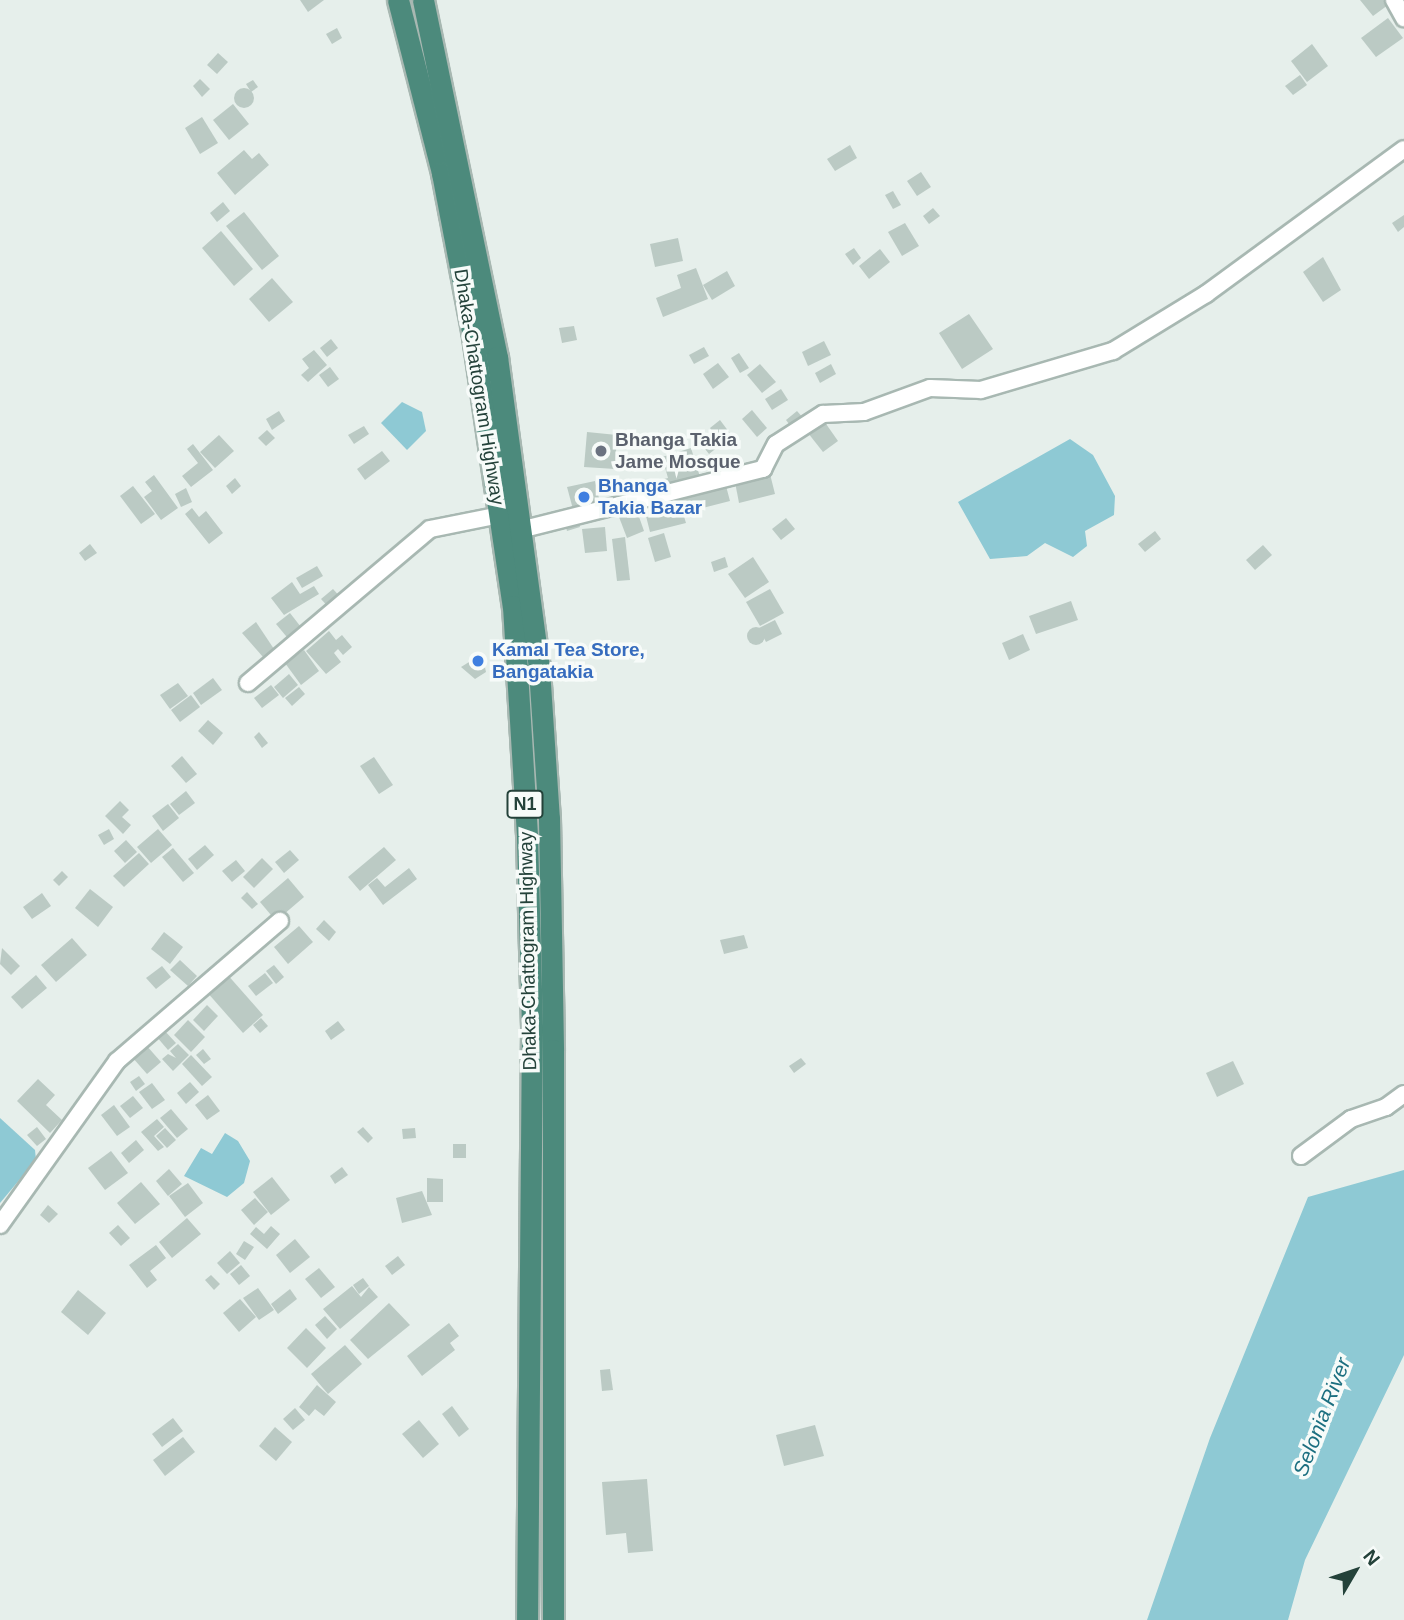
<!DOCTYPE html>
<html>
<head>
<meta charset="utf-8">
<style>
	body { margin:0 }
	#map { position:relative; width:1404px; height:1620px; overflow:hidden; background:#e6efeb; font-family:Helvetica,sans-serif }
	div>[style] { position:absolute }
	.water>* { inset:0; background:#8ec9d4 }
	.building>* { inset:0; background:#bbcac4 }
	.round { border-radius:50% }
	.roads { filter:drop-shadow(2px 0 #a8b8b2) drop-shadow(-2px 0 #a8b8b2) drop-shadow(0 2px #a8b8b2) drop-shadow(0 -2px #a8b8b2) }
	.minor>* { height:16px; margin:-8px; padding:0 8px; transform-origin:8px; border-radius:8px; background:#fff }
	.trunk>* { height:21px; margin:-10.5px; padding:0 10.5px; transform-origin:10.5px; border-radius:10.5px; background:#4c8a7c }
	.dots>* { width:19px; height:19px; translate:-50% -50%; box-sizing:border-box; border:4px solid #f7fbf9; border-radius:50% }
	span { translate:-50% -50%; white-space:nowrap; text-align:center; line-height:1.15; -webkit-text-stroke:7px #f7fbf9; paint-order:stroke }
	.shield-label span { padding:2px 5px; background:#f7fbf9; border:2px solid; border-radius:5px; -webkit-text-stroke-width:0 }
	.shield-label { font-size:18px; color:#24423a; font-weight:700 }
	.street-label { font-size:19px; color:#24423a }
	.worship-label { font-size:19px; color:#5b616d; font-weight:700 }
	.left { translate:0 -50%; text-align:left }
	.shop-label { font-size:19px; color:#366cbe; font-weight:700 }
	.water-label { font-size:21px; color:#1c6f80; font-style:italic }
	.north { position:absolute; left:1320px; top:1536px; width:70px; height:70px; -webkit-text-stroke:5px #f7fbf9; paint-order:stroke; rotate:51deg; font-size:19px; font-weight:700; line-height:28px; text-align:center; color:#24423a }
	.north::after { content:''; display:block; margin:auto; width:24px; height:32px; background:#24423a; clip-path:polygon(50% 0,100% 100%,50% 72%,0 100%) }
</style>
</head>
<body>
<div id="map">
	<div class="water">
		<i style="clip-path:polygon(402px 402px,422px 412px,426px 431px,407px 450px,381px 423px)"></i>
		<i style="clip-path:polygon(1070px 439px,1093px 455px,1115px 496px,1114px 515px,1085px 531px,1087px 546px,1073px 557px,1045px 543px,1027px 556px,990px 559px,958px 502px)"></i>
		<i style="clip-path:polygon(0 1118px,35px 1150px,36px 1160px,0 1203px)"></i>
		<i style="clip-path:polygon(225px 1133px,238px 1141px,250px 1161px,244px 1183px,227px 1197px,184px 1176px,201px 1148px,212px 1154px)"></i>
		<i style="clip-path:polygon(1404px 1170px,1404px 1355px,1305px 1560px,1288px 1620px,1147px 1620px,1210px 1438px,1308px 1197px)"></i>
	</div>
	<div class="building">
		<i style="clip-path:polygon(300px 0,324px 0,308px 12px)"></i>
		<i style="clip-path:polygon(1360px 0,1384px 0,1388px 5px,1373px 16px)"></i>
		<i style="clip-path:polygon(1388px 18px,1403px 38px,1376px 57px,1361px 38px)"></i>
		<i style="clip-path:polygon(337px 28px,342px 38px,332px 44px,326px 34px)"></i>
		<i style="clip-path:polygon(1312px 44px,1328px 66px,1307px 82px,1291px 61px)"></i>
		<i style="clip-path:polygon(218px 53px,228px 62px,217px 74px,207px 65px)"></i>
		<i style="clip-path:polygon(1300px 75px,1307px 85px,1293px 95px,1285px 86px)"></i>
		<i style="clip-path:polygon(200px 79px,210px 89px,202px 97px,193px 86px)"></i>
		<i style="clip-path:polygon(253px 80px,258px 87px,251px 92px,246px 84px)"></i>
		<i class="round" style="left:234px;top:88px;width:20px;height:20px"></i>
		<i style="clip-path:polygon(233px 104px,249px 124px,229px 140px,213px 120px)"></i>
		<i style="clip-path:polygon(202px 117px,218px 143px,200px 154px,185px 128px)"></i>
		<i style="clip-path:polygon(850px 145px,857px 158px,835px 171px,827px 159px)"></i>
		<i style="clip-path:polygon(244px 150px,252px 159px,259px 153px,269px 165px,235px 195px,217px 173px)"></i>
		<i style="clip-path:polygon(921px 172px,931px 187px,917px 196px,907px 181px)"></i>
		<i style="clip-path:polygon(893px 191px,901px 205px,893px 209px,885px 195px)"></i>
		<i style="clip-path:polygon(223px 202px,230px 211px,217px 222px,210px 213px)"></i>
		<i style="clip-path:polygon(933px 208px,940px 216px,929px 224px,923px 216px)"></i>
		<i style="clip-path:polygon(244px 212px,279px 256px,262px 270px,226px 226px)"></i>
		<i style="clip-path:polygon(1404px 215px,1404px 227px,1398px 232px,1392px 223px)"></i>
		<i style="clip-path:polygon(905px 223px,919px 246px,902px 256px,888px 232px)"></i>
		<i style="clip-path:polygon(221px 231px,253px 269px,234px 286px,202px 248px)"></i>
		<i style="clip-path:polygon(678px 238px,683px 261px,655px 267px,650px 244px)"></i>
		<i style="clip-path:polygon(854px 248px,861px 258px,853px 265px,845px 254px)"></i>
		<i style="clip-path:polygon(880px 249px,890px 262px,869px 279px,859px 266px)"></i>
		<i style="clip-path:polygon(1323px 257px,1341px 290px,1323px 302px,1303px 272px)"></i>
		<i style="clip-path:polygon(696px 268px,708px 299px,663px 317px,656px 298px,681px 288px,677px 275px)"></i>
		<i style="clip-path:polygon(727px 271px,735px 286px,712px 300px,703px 285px)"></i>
		<i style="clip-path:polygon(272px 278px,293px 302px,269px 322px,249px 299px)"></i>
		<i style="clip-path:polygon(969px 314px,993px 349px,962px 369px,939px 333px)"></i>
		<i style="clip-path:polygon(574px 326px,577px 340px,562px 343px,559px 328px)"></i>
		<i style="clip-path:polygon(331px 339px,338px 348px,327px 357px,320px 348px)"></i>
		<i style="clip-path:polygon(824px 341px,831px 355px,808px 366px,802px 352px)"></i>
		<i style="clip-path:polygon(704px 347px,709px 356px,694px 364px,689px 355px)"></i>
		<i style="clip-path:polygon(314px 350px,327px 365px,308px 382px,301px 375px,309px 368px,302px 359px)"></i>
		<i style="clip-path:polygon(739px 353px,749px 368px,740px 373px,731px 358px)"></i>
		<i style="clip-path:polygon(718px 363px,729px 377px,713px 389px,703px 374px)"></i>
		<i style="clip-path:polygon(760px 364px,776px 382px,762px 393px,747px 375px)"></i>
		<i style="clip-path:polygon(831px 364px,836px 374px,820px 383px,815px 373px)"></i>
		<i style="clip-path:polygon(330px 367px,339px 379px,328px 387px,319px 375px)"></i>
		<i style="clip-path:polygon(781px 389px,788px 400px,772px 410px,765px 399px)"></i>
		<i style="clip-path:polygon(752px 410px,767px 428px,757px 437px,742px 419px)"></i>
		<i style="clip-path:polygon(279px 411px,285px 421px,272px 430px,266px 419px)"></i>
		<i style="clip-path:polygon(797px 411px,804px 419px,792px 428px,786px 420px)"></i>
		<i style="clip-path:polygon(720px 420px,732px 436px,709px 454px,701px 444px,714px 434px,710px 428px)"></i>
		<i style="clip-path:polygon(824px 421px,838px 441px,823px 452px,808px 433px)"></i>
		<i style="clip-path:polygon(364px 426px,369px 434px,354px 444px,348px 435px)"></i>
		<i style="clip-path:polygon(267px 430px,275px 438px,266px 446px,258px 438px)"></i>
		<i style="clip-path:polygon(587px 432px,617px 435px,615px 469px,584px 467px)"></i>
		<i style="clip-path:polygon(219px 435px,234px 451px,215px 468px,200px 452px)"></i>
		<i style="clip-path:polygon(193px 444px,213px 470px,191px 487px,182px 476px,198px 463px,187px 449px)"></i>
		<i style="clip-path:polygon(691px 448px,701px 480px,641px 496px,638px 486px,668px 478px,662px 457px)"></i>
		<i style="clip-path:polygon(382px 451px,390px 461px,365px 480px,357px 469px)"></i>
		<i style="clip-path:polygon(770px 474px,775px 494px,739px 503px,735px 482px)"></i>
		<i style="clip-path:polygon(154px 475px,178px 508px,161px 520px,144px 497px,152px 491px,145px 482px)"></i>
		<i style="clip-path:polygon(235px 478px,241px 486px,232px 494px,226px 486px)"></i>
		<i style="clip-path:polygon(619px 479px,625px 491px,617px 495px,611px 483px)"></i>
		<i style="clip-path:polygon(595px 481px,601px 507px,574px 513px,567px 487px)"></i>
		<i style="clip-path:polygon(133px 486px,155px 514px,141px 524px,120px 496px)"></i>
		<i style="clip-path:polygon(726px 486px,730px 501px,683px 513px,686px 523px,650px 532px,644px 508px)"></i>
		<i style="clip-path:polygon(186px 488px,192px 502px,181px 507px,175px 494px)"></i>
		<i style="clip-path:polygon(192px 508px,199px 517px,206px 511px,223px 533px,209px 544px,185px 514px)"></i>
		<i style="clip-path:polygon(637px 511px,644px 531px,627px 538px,619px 517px)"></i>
		<i style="clip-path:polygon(786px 518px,795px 529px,781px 540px,772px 529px)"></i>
		<i style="clip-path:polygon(578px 520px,580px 527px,567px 531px,565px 524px)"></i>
		<i style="clip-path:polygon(605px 527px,607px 551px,585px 553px,582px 529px)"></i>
		<i style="clip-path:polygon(1155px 531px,1161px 539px,1145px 552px,1138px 544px)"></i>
		<i style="clip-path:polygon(664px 533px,671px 557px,655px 562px,648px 538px)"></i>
		<i style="clip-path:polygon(625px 537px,630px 580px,617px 581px,612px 539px)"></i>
		<i style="clip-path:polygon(90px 544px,97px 553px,85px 561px,79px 553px)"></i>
		<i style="clip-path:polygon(1263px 545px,1272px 555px,1255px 570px,1246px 560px)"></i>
		<i style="clip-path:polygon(725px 557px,728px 567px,714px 572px,711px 562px)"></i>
		<i style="clip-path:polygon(753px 557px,769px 582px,745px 598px,728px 574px)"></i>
		<i style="clip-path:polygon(317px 566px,323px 576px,302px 588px,296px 578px)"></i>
		<i style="clip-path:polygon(292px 582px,300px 594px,314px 586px,319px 594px,284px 615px,271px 598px)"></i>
		<i style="clip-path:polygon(333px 589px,343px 600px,331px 610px,321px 599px)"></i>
		<i style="clip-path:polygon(770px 589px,784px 613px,760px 626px,746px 602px)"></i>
		<i style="clip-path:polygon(1071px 601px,1078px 620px,1036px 634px,1029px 616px)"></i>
		<i style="clip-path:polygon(290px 613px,304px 631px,291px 642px,276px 624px)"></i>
		<i style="clip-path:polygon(775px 620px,782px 634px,766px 642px,759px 628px)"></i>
		<i style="clip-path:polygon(256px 622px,274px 649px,263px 657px,242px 633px)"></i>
		<i class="round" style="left:747px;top:627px;width:18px;height:18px"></i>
		<i style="clip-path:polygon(329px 631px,336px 640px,342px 635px,352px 647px,343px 655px,338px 649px,334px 653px,341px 662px,326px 674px,306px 651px)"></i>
		<i style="clip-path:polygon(1023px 634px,1030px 650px,1009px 660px,1002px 643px)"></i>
		<i style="clip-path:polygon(304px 650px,319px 671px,301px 685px,285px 663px)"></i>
		<i style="clip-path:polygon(482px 654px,486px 672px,475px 679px,461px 667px)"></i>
		<i style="clip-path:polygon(289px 674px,298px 685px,283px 698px,274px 687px)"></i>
		<i style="clip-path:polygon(213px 678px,222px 690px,201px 705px,193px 693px)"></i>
		<i style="clip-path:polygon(178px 683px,188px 696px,170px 709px,160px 695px)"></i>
		<i style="clip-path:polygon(271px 685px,279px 695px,262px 708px,254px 698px)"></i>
		<i style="clip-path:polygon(299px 687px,305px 694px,292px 706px,285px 698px)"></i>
		<i style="clip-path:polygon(191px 695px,200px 707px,180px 722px,171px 710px)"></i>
		<i style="clip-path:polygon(208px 720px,223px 733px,213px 745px,198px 731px)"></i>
		<i style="clip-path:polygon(259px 732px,268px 743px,262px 748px,254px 737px)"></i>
		<i style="clip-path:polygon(182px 756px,197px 774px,186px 783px,171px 766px)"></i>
		<i style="clip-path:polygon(374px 757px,393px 785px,379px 794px,360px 766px)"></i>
		<i style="clip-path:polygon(186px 791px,195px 803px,179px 815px,170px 804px)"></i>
		<i style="clip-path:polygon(120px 801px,129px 810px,122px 817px,131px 825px,123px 834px,105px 816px)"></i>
		<i style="clip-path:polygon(168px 804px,179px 818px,163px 831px,152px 816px)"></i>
		<i style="clip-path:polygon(109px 829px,114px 839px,104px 845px,98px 835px)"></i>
		<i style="clip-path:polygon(158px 829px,172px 845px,151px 863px,137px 847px)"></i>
		<i style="clip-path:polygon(126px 840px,137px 852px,125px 863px,114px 851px)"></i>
		<i style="clip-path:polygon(205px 845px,214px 855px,197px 870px,188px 859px)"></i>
		<i style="clip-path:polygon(384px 847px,396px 860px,360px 891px,348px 877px)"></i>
		<i style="clip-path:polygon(173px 848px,194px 873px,183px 882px,162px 857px)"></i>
		<i style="clip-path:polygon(290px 850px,299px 860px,284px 873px,275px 862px)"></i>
		<i style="clip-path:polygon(139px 853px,149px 864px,124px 887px,113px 876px)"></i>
		<i style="clip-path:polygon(262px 858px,273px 869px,254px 888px,243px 877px)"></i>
		<i style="clip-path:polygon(236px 860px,245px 871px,232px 882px,222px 871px)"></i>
		<i style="clip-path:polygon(409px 868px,417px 879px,383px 905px,368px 885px,377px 878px,385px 887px)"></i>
		<i style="clip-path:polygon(62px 871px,68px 877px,59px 886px,53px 880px)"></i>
		<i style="clip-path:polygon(288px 878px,304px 897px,276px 921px,260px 902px)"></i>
		<i style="clip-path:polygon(90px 889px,113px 907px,98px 927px,75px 908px)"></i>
		<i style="clip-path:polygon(247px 892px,258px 904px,252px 909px,241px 898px)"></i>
		<i style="clip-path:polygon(42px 893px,51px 906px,32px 919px,23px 907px)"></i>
		<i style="clip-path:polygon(324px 920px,336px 932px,329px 941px,316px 929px)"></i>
		<i style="clip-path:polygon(299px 926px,313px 942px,288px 964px,274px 947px)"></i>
		<i style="clip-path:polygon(164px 932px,183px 947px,170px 964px,151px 949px)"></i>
		<i style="clip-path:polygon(744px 935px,748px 948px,724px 954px,720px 940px)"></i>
		<i style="clip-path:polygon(72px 938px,87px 955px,56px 982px,41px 965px)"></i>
		<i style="clip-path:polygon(2px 948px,20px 966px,11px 975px,0 964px)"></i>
		<i style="clip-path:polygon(180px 960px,197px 976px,188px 986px,170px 970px)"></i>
		<i style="clip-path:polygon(274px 965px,284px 977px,276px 984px,266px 971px)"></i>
		<i style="clip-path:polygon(162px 966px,171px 977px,156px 989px,146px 978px)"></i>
		<i style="clip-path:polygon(226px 973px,263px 1015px,243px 1033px,206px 991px)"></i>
		<i style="clip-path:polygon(265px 973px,273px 983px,256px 996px,248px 986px)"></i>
		<i style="clip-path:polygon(36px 975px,47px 988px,22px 1009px,11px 997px)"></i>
		<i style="clip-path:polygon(207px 1005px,218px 1016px,204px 1031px,193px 1020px)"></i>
		<i style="clip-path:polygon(261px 1018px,268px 1026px,260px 1033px,253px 1025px)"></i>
		<i style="clip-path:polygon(188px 1020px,205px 1037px,191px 1052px,174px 1035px)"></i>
		<i style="clip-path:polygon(338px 1021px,345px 1030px,331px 1040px,325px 1031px)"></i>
		<i style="clip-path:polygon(164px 1030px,176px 1043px,168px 1050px,156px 1036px)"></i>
		<i style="clip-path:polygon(178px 1044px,189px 1055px,173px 1071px,162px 1059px,168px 1054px,176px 1058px,170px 1051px)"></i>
		<i style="clip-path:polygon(146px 1045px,161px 1062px,147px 1074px,132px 1057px)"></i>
		<i style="clip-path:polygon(203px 1049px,211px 1059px,204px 1064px,196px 1055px)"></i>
		<i style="clip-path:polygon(191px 1055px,212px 1077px,202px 1086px,182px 1064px)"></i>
		<i style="clip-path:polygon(801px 1058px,806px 1064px,794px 1073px,789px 1066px)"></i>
		<i style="clip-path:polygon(1233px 1061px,1244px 1084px,1217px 1097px,1206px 1073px)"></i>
		<i style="clip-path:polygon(139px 1076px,145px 1084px,136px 1091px,130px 1082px)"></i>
		<i style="clip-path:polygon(38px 1079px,55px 1095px,46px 1105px,62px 1120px,50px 1133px,17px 1101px)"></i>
		<i style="clip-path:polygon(190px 1082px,199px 1092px,186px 1104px,177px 1093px)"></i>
		<i style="clip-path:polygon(152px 1083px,165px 1100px,152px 1109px,139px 1092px)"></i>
		<i style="clip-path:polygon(208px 1095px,220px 1111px,207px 1120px,195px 1105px)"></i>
		<i style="clip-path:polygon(133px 1096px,143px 1108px,130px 1118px,120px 1106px)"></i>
		<i style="clip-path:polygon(114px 1105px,130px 1127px,117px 1136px,101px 1115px)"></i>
		<i style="clip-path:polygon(171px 1109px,188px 1129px,177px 1138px,160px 1118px)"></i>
		<i style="clip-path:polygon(157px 1119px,164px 1127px,154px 1136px,164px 1147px,158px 1151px,141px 1132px)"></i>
		<i style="clip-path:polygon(37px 1127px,46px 1139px,37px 1146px,27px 1135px)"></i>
		<i style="clip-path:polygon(363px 1127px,373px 1138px,368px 1143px,357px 1132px)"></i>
		<i style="clip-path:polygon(165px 1128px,176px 1140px,167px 1148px,156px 1136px)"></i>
		<i style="clip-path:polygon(415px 1128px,416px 1138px,403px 1139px,402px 1129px)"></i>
		<i style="clip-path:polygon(136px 1140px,144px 1150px,129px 1163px,121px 1153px)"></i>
		<i style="clip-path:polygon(453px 1144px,466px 1144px,466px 1158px,453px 1158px)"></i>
		<i style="clip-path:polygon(111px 1151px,128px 1173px,105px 1190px,88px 1168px)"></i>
		<i style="clip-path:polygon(342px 1167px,348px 1175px,335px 1184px,330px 1176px)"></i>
		<i style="clip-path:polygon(169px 1169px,182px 1184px,168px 1196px,156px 1181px)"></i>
		<i style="clip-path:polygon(272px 1177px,290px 1200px,271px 1215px,253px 1192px)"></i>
		<i style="clip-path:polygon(427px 1178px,443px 1179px,443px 1202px,427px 1202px)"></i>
		<i style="clip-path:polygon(141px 1182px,160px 1204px,135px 1224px,117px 1203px)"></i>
		<i style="clip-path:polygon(188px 1183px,203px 1203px,185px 1217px,169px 1196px)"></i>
		<i style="clip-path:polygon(422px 1191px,432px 1215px,402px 1223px,396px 1198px)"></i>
		<i style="clip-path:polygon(255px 1198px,268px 1212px,254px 1225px,241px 1210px)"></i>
		<i style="clip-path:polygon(48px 1205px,58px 1214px,49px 1223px,40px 1215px)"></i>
		<i style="clip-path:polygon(187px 1218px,201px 1234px,172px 1258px,159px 1242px)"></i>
		<i style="clip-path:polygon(118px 1225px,130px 1238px,121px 1246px,109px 1233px)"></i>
		<i style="clip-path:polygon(271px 1226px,280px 1234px,267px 1249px,250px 1234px,256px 1227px,264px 1234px)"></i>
		<i style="clip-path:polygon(295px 1239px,310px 1257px,290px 1273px,276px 1255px)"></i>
		<i style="clip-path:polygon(244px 1241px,254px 1247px,245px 1260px,236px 1254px)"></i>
		<i style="clip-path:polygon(156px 1245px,166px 1258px,150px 1271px,157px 1280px,147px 1288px,129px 1265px)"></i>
		<i style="clip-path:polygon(230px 1251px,240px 1263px,227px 1274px,217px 1263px)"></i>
		<i style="clip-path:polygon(398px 1256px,405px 1265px,392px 1275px,385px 1266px)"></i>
		<i style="clip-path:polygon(241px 1265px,250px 1276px,239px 1285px,230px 1274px)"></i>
		<i style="clip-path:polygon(319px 1268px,335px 1287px,321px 1298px,305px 1279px)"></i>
		<i style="clip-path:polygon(211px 1275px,220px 1284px,214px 1290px,205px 1280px)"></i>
		<i style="clip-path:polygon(363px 1278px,369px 1286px,359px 1294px,353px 1285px)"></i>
		<i style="clip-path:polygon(352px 1286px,361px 1297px,369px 1287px,378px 1297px,340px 1329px,323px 1309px)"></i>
		<i style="clip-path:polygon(258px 1288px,274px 1310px,259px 1320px,243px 1298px)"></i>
		<i style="clip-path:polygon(290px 1289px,297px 1299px,278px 1314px,271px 1304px)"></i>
		<i style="clip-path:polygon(78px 1290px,106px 1313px,88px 1335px,61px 1312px)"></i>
		<i style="clip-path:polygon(240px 1299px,256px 1317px,239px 1332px,223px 1313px)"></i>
		<i style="clip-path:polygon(389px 1303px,410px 1325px,368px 1359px,350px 1340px)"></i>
		<i style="clip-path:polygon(325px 1316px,337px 1329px,327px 1339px,315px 1325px)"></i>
		<i style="clip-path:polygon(449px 1323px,459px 1336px,450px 1343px,455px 1350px,422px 1376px,407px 1356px)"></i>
		<i style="clip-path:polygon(306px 1328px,326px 1348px,307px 1368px,287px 1348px)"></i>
		<i style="clip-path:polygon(345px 1345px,362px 1364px,328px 1394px,311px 1374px)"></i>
		<i style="clip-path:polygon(610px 1369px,613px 1390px,602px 1391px,600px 1370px)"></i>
		<i style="clip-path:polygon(317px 1385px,336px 1402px,324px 1416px,315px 1409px,309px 1416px,299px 1407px)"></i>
		<i style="clip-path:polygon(452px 1406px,469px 1429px,459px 1437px,442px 1414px)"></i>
		<i style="clip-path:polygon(295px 1408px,305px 1420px,293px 1430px,283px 1419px)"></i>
		<i style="clip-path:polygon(173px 1418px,183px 1431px,162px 1447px,152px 1434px)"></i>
		<i style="clip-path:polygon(419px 1420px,439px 1444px,423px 1458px,402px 1434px)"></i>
		<i style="clip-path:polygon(815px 1425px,824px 1456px,784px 1466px,776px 1435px)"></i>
		<i style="clip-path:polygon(275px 1427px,292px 1442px,276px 1461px,259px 1446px)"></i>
		<i style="clip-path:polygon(183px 1437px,195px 1452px,165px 1476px,153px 1460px)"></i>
		<i style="clip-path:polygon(647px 1479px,653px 1551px,628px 1553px,626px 1533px,606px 1535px,602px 1482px)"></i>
	</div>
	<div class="roads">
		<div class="minor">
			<i style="left:1394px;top:0;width:21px;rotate:61deg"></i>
			<i style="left:520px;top:530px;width:251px;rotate:-14.1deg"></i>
			<i style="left:763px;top:469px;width:28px;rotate:-63deg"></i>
			<i style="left:776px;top:444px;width:56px;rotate:-32.6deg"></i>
			<i style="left:823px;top:414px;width:41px;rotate:-2.8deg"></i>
			<i style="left:864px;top:412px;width:70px;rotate:-20deg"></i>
			<i style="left:930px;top:388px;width:51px;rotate:2.2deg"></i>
			<i style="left:981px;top:390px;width:138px;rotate:-16.5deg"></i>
			<i style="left:1113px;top:351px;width:109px;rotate:-31.5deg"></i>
			<i style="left:1206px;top:294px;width:245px;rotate:-36.2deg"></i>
			<i style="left:248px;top:683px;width:238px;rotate:-40.2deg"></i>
			<i style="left:430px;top:529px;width:71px;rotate:-11.3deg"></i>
			<i style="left:1301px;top:1156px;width:62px;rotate:-36.5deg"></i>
			<i style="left:1351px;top:1119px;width:37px;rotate:-19deg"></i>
			<i style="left:1386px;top:1107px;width:22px;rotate:-36deg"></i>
			<i style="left:0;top:1225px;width:201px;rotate:-54.5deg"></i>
			<i style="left:117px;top:1061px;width:215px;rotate:-40.7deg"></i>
		</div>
		<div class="trunk">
			<i style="left:398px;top:0;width:179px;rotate:75.7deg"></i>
			<i style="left:442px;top:173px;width:160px;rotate:79.2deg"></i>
			<i style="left:472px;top:330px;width:279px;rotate:81.6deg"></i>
			<i style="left:513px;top:606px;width:230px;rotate:86.5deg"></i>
			<i style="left:527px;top:836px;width:193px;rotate:88.5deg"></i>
			<i style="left:532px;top:1029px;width:591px;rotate:90.48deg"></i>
			<i style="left:423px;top:0;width:365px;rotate:78.3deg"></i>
			<i style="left:497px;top:357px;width:315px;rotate:82.3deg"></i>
			<i style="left:539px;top:669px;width:149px;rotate:86.2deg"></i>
			<i style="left:549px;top:818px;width:232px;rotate:89deg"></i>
			<i style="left:553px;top:1050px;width:570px;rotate:90deg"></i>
		</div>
	</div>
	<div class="dots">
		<i style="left:601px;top:451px;background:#6b7280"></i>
		<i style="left:584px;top:497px;background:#3f7fe0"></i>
		<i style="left:478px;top:661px;background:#3f7fe0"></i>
	</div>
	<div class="shield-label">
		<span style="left:525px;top:804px">N1</span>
	</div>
	<div class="street-label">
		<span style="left:479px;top:387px;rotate:81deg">Dhaka-Chattogram Highway</span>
		<span style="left:528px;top:951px;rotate:-91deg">Dhaka-Chattogram Highway</span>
	</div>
	<div class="worship-label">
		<span class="left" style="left:615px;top:451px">Bhanga Takia<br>Jame Mosque</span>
	</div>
	<div class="shop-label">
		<span class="left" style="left:598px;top:497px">Bhanga<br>Takia Bazar</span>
		<span class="left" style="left:492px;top:661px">Kamal Tea Store,<br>Bangatakia</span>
	</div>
	<div class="water-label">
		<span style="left:1322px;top:1417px;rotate:-69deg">Selonia River</span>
	</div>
	<div class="north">N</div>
</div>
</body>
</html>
